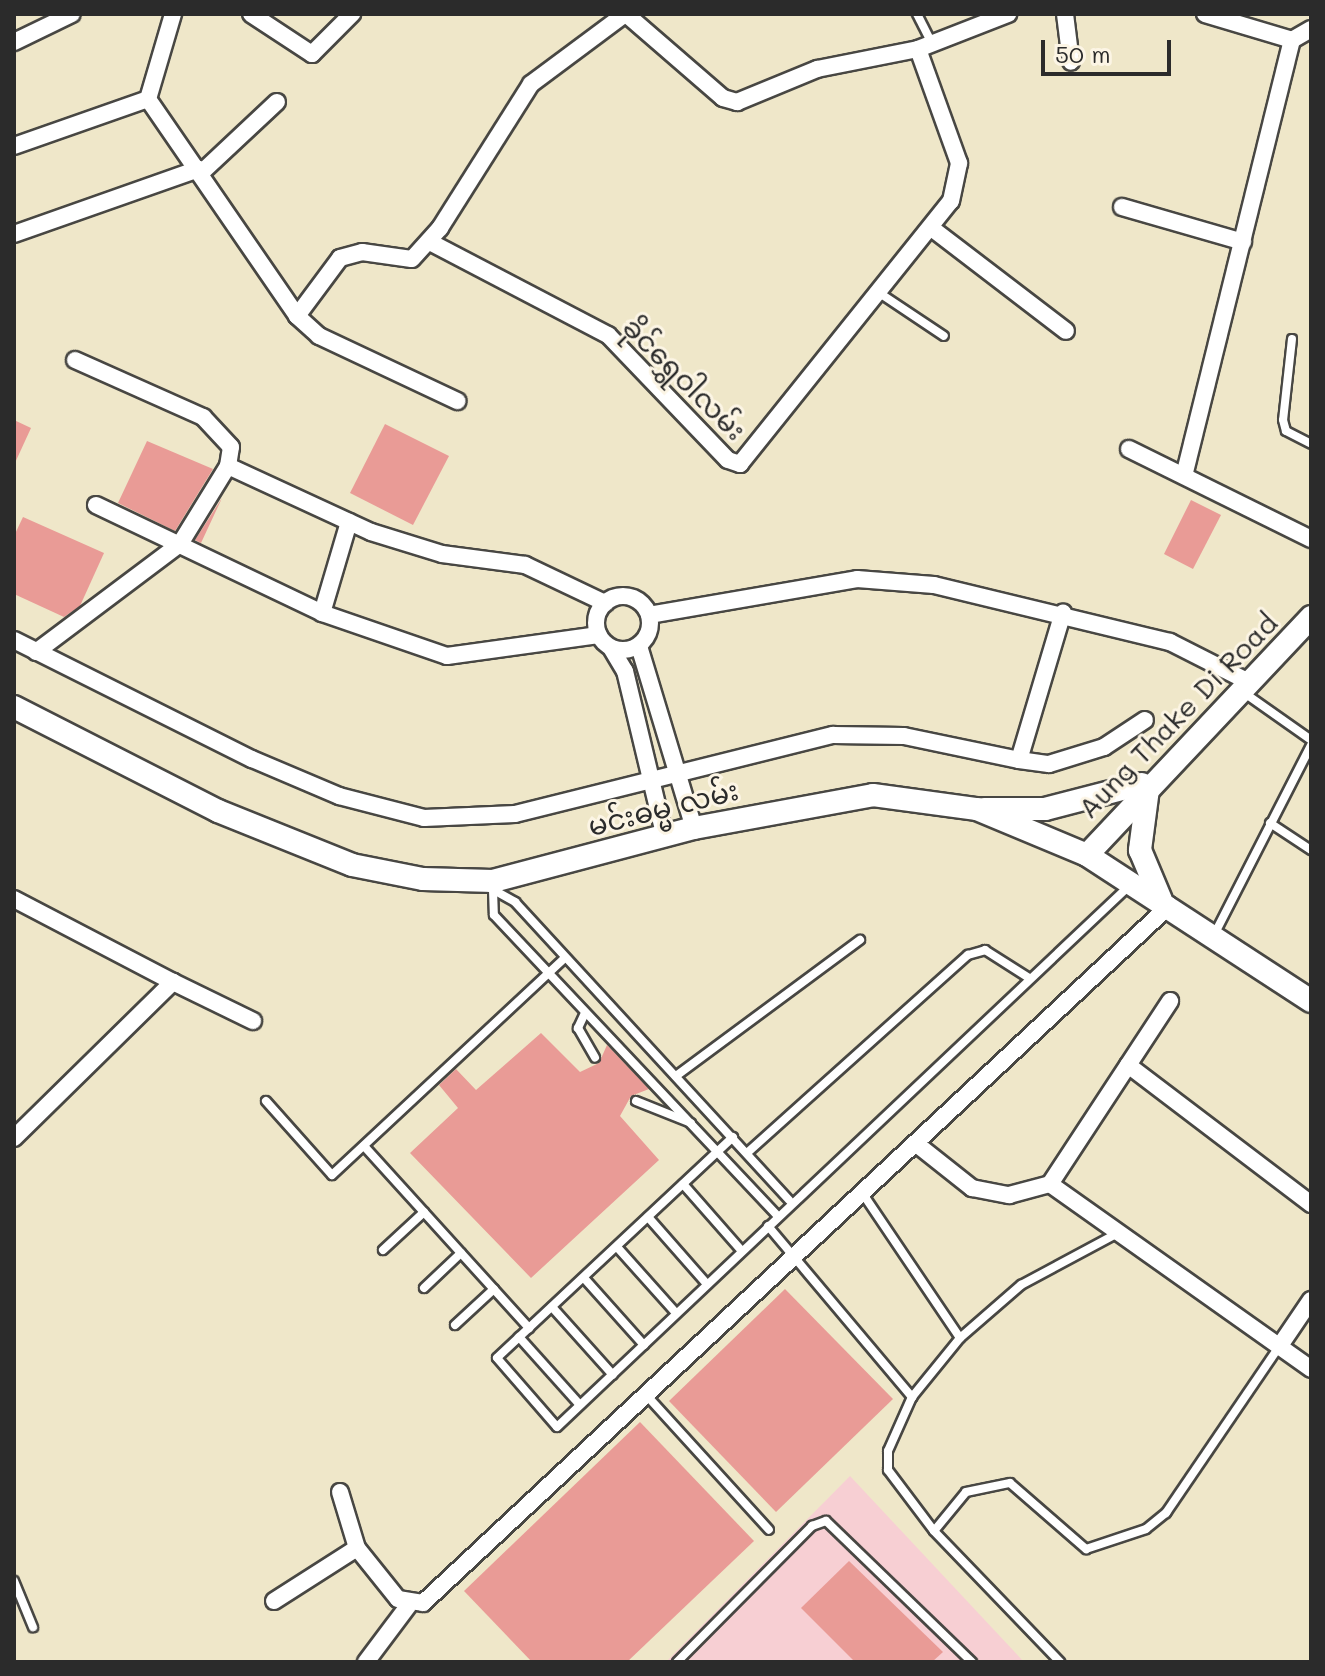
<!DOCTYPE html>
<html>
<head>
<meta charset="utf-8">
<style>
	body { margin:0 }
	#map { position:relative; width:1325px; height:1676px; overflow:hidden; background:#efe7c9; font-family:Mali,"Noto Sans Myanmar",sans-serif }
	div>[style] { position:absolute }
	.built>* { inset:0; background:#f7cfd3 }
	.building>* { inset:0; background:#e99b96 }
	.roads { filter:drop-shadow(2px 0 #484743) drop-shadow(-2px 0 #484743) drop-shadow(0 2px #484743) drop-shadow(0 -2px #484743) }
	.service>* { height:8px; margin:-4px; padding:0 4px; transform-origin:4px; border-radius:4px; background:#fff }
	.minor>* { height:16px; margin:-8px; padding:0 8px; transform-origin:8px; border-radius:8px; background:#fff }
	.minor>.ring { margin:-8px; padding:0; box-sizing:content-box; background:none; border:16px solid #fff; border-radius:50% }
	.secondary>* { height:22px; margin:-11px; padding:0 11px; transform-origin:11px; border-radius:11px; background:#fff }
	span { translate:-50% -50%; white-space:nowrap; text-align:center; line-height:1.15; -webkit-text-stroke:6px #fcf5e5; paint-order:stroke }
	.street-label { font-size:28px; color:#2b2b2b }
	.frame { position:absolute; inset:0; border:16px solid #2b2b2b; pointer-events:none }
	.scale { position:absolute; left:1041px; top:40px; width:130px; height:36px; box-sizing:border-box; border:4px solid #2b2b2b; border-top:0; padding-left:10px; font-size:24px; line-height:28px; white-space:nowrap; color:#2b2b2b; -webkit-text-stroke:6px #fcf5e5; paint-order:stroke }
</style>
</head>
<body>
<div id="map">
	<div class="built">
		<i style="clip-path:polygon(850px 1476px,1024px 1662px,666px 1662px)"></i>
	</div>
	<div class="building">
		<i style="clip-path:polygon(14px 420px,31px 428px,14px 465px)"></i>
		<i style="clip-path:polygon(385px 424px,449px 456px,413px 525px,350px 493px)"></i>
		<i style="clip-path:polygon(147px 441px,213px 469px,175px 531px,118px 503px)"></i>
		<i style="clip-path:polygon(222px 498px,201px 543px,195px 540px)"></i>
		<i style="clip-path:polygon(1191px 500px,1221px 515px,1193px 569px,1164px 554px)"></i>
		<i style="clip-path:polygon(23px 517px,104px 553px,80px 606px,64px 617px,14px 594px,14px 536px)"></i>
		<i style="clip-path:polygon(541px 1033px,580px 1072px,599px 1063px,607px 1045px,649px 1089px,631px 1096px,620px 1116px,659px 1160px,531px 1278px,410px 1153px,458px 1108px,439px 1085px,456px 1069px,476px 1090px)"></i>
		<i style="clip-path:polygon(785px 1289px,893px 1399px,776px 1512px,669px 1401px)"></i>
		<i style="clip-path:polygon(640px 1422px,754px 1541px,627px 1662px,532px 1662px,464px 1591px)"></i>
		<i style="clip-path:polygon(849px 1561px,943px 1652px,932px 1662px,855px 1662px,801px 1608px)"></i>
	</div>
	<div class="roads">
		<div class="service">
			<i style="left:917px;top:14px;width:33px;rotate:63deg"></i>
			<i style="left:878px;top:292px;width:79px;rotate:33.7deg"></i>
			<i style="left:1292px;top:339px;width:81px;rotate:96.3deg"></i>
			<i style="left:1283px;top:420px;width:11px;rotate:75deg"></i>
			<i style="left:1286px;top:431px;width:28px;rotate:27deg"></i>
			<i style="left:1243px;top:692px;width:83px;rotate:35.2deg"></i>
			<i style="left:1270px;top:823px;width:49px;rotate:33.4deg"></i>
			<i style="left:490px;top:888px;width:29px;rotate:29deg"></i>
			<i style="left:515px;top:902px;width:405px;rotate:47.4deg"></i>
			<i style="left:493px;top:890px;width:25px;rotate:88deg"></i>
			<i style="left:494px;top:915px;width:411px;rotate:46.7deg"></i>
			<i style="left:1215px;top:933px;width:211px;rotate:-62.9deg"></i>
			<i style="left:585px;top:1013px;width:17px;rotate:115deg"></i>
			<i style="left:578px;top:1028px;width:34px;rotate:60deg"></i>
			<i style="left:676px;top:1076px;width:229px;rotate:-36.5deg"></i>
			<i style="left:266px;top:1101px;width:99px;rotate:48.3deg"></i>
			<i style="left:332px;top:1175px;width:318px;rotate:-43deg"></i>
			<i style="left:636px;top:1101px;width:59px;rotate:21.8deg"></i>
			<i style="left:733px;top:1137px;width:323px;rotate:136.9deg"></i>
			<i style="left:497px;top:1358px;width:91px;rotate:49deg"></i>
			<i style="left:557px;top:1427px;width:789px;rotate:-43.41deg"></i>
			<i style="left:364px;top:1146px;width:246px;rotate:47.8deg"></i>
			<i style="left:747px;top:1153px;width:297px;rotate:-41.9deg"></i>
			<i style="left:968px;top:955px;width:18px;rotate:-16deg"></i>
			<i style="left:985px;top:950px;width:52px;rotate:32.5deg"></i>
			<i style="left:683px;top:1184px;width:88px;rotate:48.7deg"></i>
			<i style="left:865px;top:1197px;width:170px;rotate:56deg"></i>
			<i style="left:960px;top:1338px;width:76px;rotate:129.1deg"></i>
			<i style="left:648px;top:1217px;width:88px;rotate:48.7deg"></i>
			<i style="left:768px;top:1226px;width:224px;rotate:49.9deg"></i>
			<i style="left:912px;top:1397px;width:59px;rotate:114deg"></i>
			<i style="left:888px;top:1451px;width:19px;rotate:90deg"></i>
			<i style="left:888px;top:1470px;width:76px;rotate:53deg"></i>
			<i style="left:934px;top:1531px;width:182px;rotate:46.1deg"></i>
			<i style="left:617px;top:1247px;width:89px;rotate:48.2deg"></i>
			<i style="left:383px;top:1250px;width:56px;rotate:-42.8deg"></i>
			<i style="left:584px;top:1278px;width:90px;rotate:48.2deg"></i>
			<i style="left:424px;top:1288px;width:51px;rotate:-43.4deg"></i>
			<i style="left:552px;top:1307px;width:91px;rotate:48.1deg"></i>
			<i style="left:455px;top:1325px;width:53px;rotate:-42.7deg"></i>
			<i style="left:519px;top:1337px;width:91px;rotate:48.1deg"></i>
			<i style="left:960px;top:1338px;width:81px;rotate:-41deg"></i>
			<i style="left:1021px;top:1285px;width:110px;rotate:-28.2deg"></i>
			<i style="left:649px;top:1398px;width:178px;rotate:47.7deg"></i>
			<i style="left:934px;top:1531px;width:50px;rotate:-50.6deg"></i>
			<i style="left:966px;top:1492px;width:45px;rotate:-11.6deg"></i>
			<i style="left:1010px;top:1483px;width:101px;rotate:41deg"></i>
			<i style="left:1086px;top:1549px;width:63px;rotate:-18.4deg"></i>
			<i style="left:1146px;top:1529px;width:26px;rotate:-39deg"></i>
			<i style="left:1166px;top:1513px;width:201px;rotate:-55.8deg"></i>
			<i style="left:14px;top:1581px;width:50px;rotate:67.6deg"></i>
			<i style="left:677px;top:1662px;width:192px;rotate:-45.2deg"></i>
			<i style="left:812px;top:1526px;width:15px;rotate:-20deg"></i>
			<i style="left:826px;top:1521px;width:203px;rotate:44deg"></i>
		</div>
		<div class="minor">
			<i style="left:251px;top:14px;width:73px;rotate:33.3deg"></i>
			<i style="left:312px;top:54px;width:57px;rotate:-45deg"></i>
			<i style="left:626px;top:14px;width:128px;rotate:40.9deg"></i>
			<i style="left:723px;top:98px;width:15px;rotate:16deg"></i>
			<i style="left:737px;top:102px;width:87px;rotate:-22.4deg"></i>
			<i style="left:817px;top:69px;width:103px;rotate:-11.2deg"></i>
			<i style="left:918px;top:49px;width:97px;rotate:-21.3deg"></i>
			<i style="left:1065px;top:14px;width:48px;rotate:82.9deg"></i>
			<i style="left:1205px;top:14px;width:91px;rotate:16.6deg"></i>
			<i style="left:1292px;top:40px;width:22px;rotate:-30deg"></i>
			<i style="left:14px;top:42px;width:64px;rotate:-25.8deg"></i>
			<i style="left:148px;top:99px;width:263px;rotate:55.5deg"></i>
			<i style="left:297px;top:316px;width:30px;rotate:42deg"></i>
			<i style="left:319px;top:336px;width:153px;rotate:25.2deg"></i>
			<i style="left:148px;top:99px;width:89px;rotate:-73.6deg"></i>
			<i style="left:14px;top:146px;width:142px;rotate:-19.3deg"></i>
			<i style="left:201px;top:173px;width:104px;rotate:-43.1deg"></i>
			<i style="left:1122px;top:207px;width:126px;rotate:16.1deg"></i>
			<i style="left:934px;top:230px;width:166px;rotate:37.4deg"></i>
			<i style="left:14px;top:234px;width:196px;rotate:-19.4deg"></i>
			<i style="left:430px;top:242px;width:201px;rotate:27.6deg"></i>
			<i style="left:608px;top:335px;width:173px;rotate:46.2deg"></i>
			<i style="left:728px;top:460px;width:13px;rotate:18deg"></i>
			<i style="left:740px;top:464px;width:337px;rotate:-51.3deg"></i>
			<i style="left:951px;top:201px;width:39px;rotate:-78deg"></i>
			<i style="left:959px;top:163px;width:121px;rotate:-109.8deg"></i>
			<i style="left:297px;top:316px;width:72px;rotate:-53.4deg"></i>
			<i style="left:340px;top:258px;width:23px;rotate:-15deg"></i>
			<i style="left:362px;top:252px;width:50px;rotate:8deg"></i>
			<i style="left:412px;top:259px;width:42px;rotate:-47.9deg"></i>
			<i style="left:440px;top:228px;width:170px;rotate:-57.7deg"></i>
			<i style="left:531px;top:84px;width:117px;rotate:-36.7deg"></i>
			<i style="left:1129px;top:449px;width:203px;rotate:26.3deg"></i>
			<i style="left:228px;top:466px;width:157px;rotate:24.8deg"></i>
			<i style="left:371px;top:532px;width:74px;rotate:17.2deg"></i>
			<i style="left:442px;top:554px;width:84px;rotate:7.5deg"></i>
			<i style="left:525px;top:565px;width:89px;rotate:25.4deg"></i>
			<i style="left:1185px;top:472px;width:445px;rotate:-76.1deg"></i>
			<i style="left:96px;top:505px;width:250px;rotate:25.5deg"></i>
			<i style="left:322px;top:613px;width:132px;rotate:19deg"></i>
			<i style="left:447px;top:656px;width:153px;rotate:-7.9deg"></i>
			<i class="ring" style="left:596px;top:596px;width:38px;height:38px"></i>
			<i style="left:322px;top:613px;width:95px;rotate:-73.5deg"></i>
			<i style="left:649px;top:615px;width:211px;rotate:-9.8deg"></i>
			<i style="left:857px;top:579px;width:77px;rotate:4.5deg"></i>
			<i style="left:934px;top:585px;width:243px;rotate:13.6deg"></i>
			<i style="left:1170px;top:642px;width:89px;rotate:26.9deg"></i>
			<i style="left:14px;top:640px;width:266px;rotate:26.6deg"></i>
			<i style="left:252px;top:759px;width:95px;rotate:23deg"></i>
			<i style="left:339px;top:796px;width:88px;rotate:14.5deg"></i>
			<i style="left:424px;top:818px;width:91px;rotate:-2.5deg"></i>
			<i style="left:515px;top:814px;width:328px;rotate:-14deg"></i>
			<i style="left:833px;top:735px;width:71px;rotate:0.8deg"></i>
			<i style="left:904px;top:736px;width:117px;rotate:11.8deg"></i>
			<i style="left:1019px;top:760px;width:154px;rotate:-73.4deg"></i>
			<i style="left:639px;top:646px;width:190px;rotate:73.2deg"></i>
			<i style="left:611px;top:648px;width:27px;rotate:59deg"></i>
			<i style="left:625px;top:671px;width:171px;rotate:76.5deg"></i>
			<i style="left:36px;top:652px;width:180px;rotate:-36.9deg"></i>
			<i style="left:180px;top:544px;width:92px;rotate:-58.4deg"></i>
			<i style="left:228px;top:466px;width:19px;rotate:-81deg"></i>
			<i style="left:231px;top:447px;width:41px;rotate:-133deg"></i>
			<i style="left:203px;top:417px;width:140px;rotate:-156deg"></i>
			<i style="left:1019px;top:760px;width:30px;rotate:8deg"></i>
			<i style="left:1049px;top:764px;width:58px;rotate:-17.2deg"></i>
			<i style="left:1104px;top:747px;width:49px;rotate:-33.4deg"></i>
			<i style="left:14px;top:899px;width:179px;rotate:27.6deg"></i>
			<i style="left:1128px;top:1065px;width:230px;rotate:37.2deg"></i>
			<i style="left:14px;top:1138px;width:223px;rotate:-44.5deg"></i>
			<i style="left:173px;top:982px;width:89px;rotate:26deg"></i>
			<i style="left:919px;top:1146px;width:68px;rotate:38.4deg"></i>
			<i style="left:972px;top:1188px;width:38px;rotate:11deg"></i>
			<i style="left:1009px;top:1195px;width:42px;rotate:-15deg"></i>
			<i style="left:1050px;top:1184px;width:219px;rotate:-56.7deg"></i>
			<i style="left:1050px;top:1184px;width:320px;rotate:35.3deg"></i>
			<i style="left:1279px;top:1347px;width:57px;rotate:-55.8deg"></i>
			<i style="left:340px;top:1492px;width:59px;rotate:73.1deg"></i>
			<i style="left:357px;top:1548px;width:65px;rotate:51.2deg"></i>
			<i style="left:398px;top:1599px;width:25px;rotate:9deg"></i>
			<i style="left:423px;top:1603px;width:1022px;rotate:-43.06deg"></i>
			<i style="left:274px;top:1601px;width:98px;rotate:-32.6deg"></i>
			<i style="left:366px;top:1662px;width:70px;rotate:-53.1deg"></i>
		</div>
		<div class="secondary">
			<i style="left:14px;top:707px;width:229px;rotate:27deg"></i>
			<i style="left:218px;top:811px;width:144px;rotate:21.9deg"></i>
			<i style="left:352px;top:865px;width:72px;rotate:11.2deg"></i>
			<i style="left:423px;top:879px;width:70px;rotate:1.6deg"></i>
			<i style="left:493px;top:881px;width:208px;rotate:-14.8deg"></i>
			<i style="left:694px;top:828px;width:182px;rotate:-10.4deg"></i>
			<i style="left:873px;top:795px;width:105px;rotate:7.7deg"></i>
			<i style="left:977px;top:809px;width:119px;rotate:22.7deg"></i>
			<i style="left:1087px;top:855px;width:267px;rotate:33.1deg"></i>
			<i style="left:1148px;top:789px;width:62px;rotate:97.5deg"></i>
			<i style="left:1140px;top:850px;width:54px;rotate:67.2deg"></i>
			<i style="left:984px;top:809px;width:61px"></i>
			<i style="left:1045px;top:809px;width:100px;rotate:-14.5deg"></i>
			<i style="left:1087px;top:855px;width:327px;rotate:-46.7deg"></i>
		</div>
	</div>
	<div class="street-label">
		<span style="left:685px;top:378px;rotate:45deg">ခိုင်ရွှေဝါလမ်း</span>
		<span style="left:1177px;top:715px;rotate:-46deg">Aung Thake Di Road</span>
		<span style="left:663px;top:807px;rotate:-14deg">မင်းဓမ္မ လမ်း</span>
	</div>
	<div class="frame"></div>
	<div class="scale">50 m</div>
</div>
</body>
</html>
